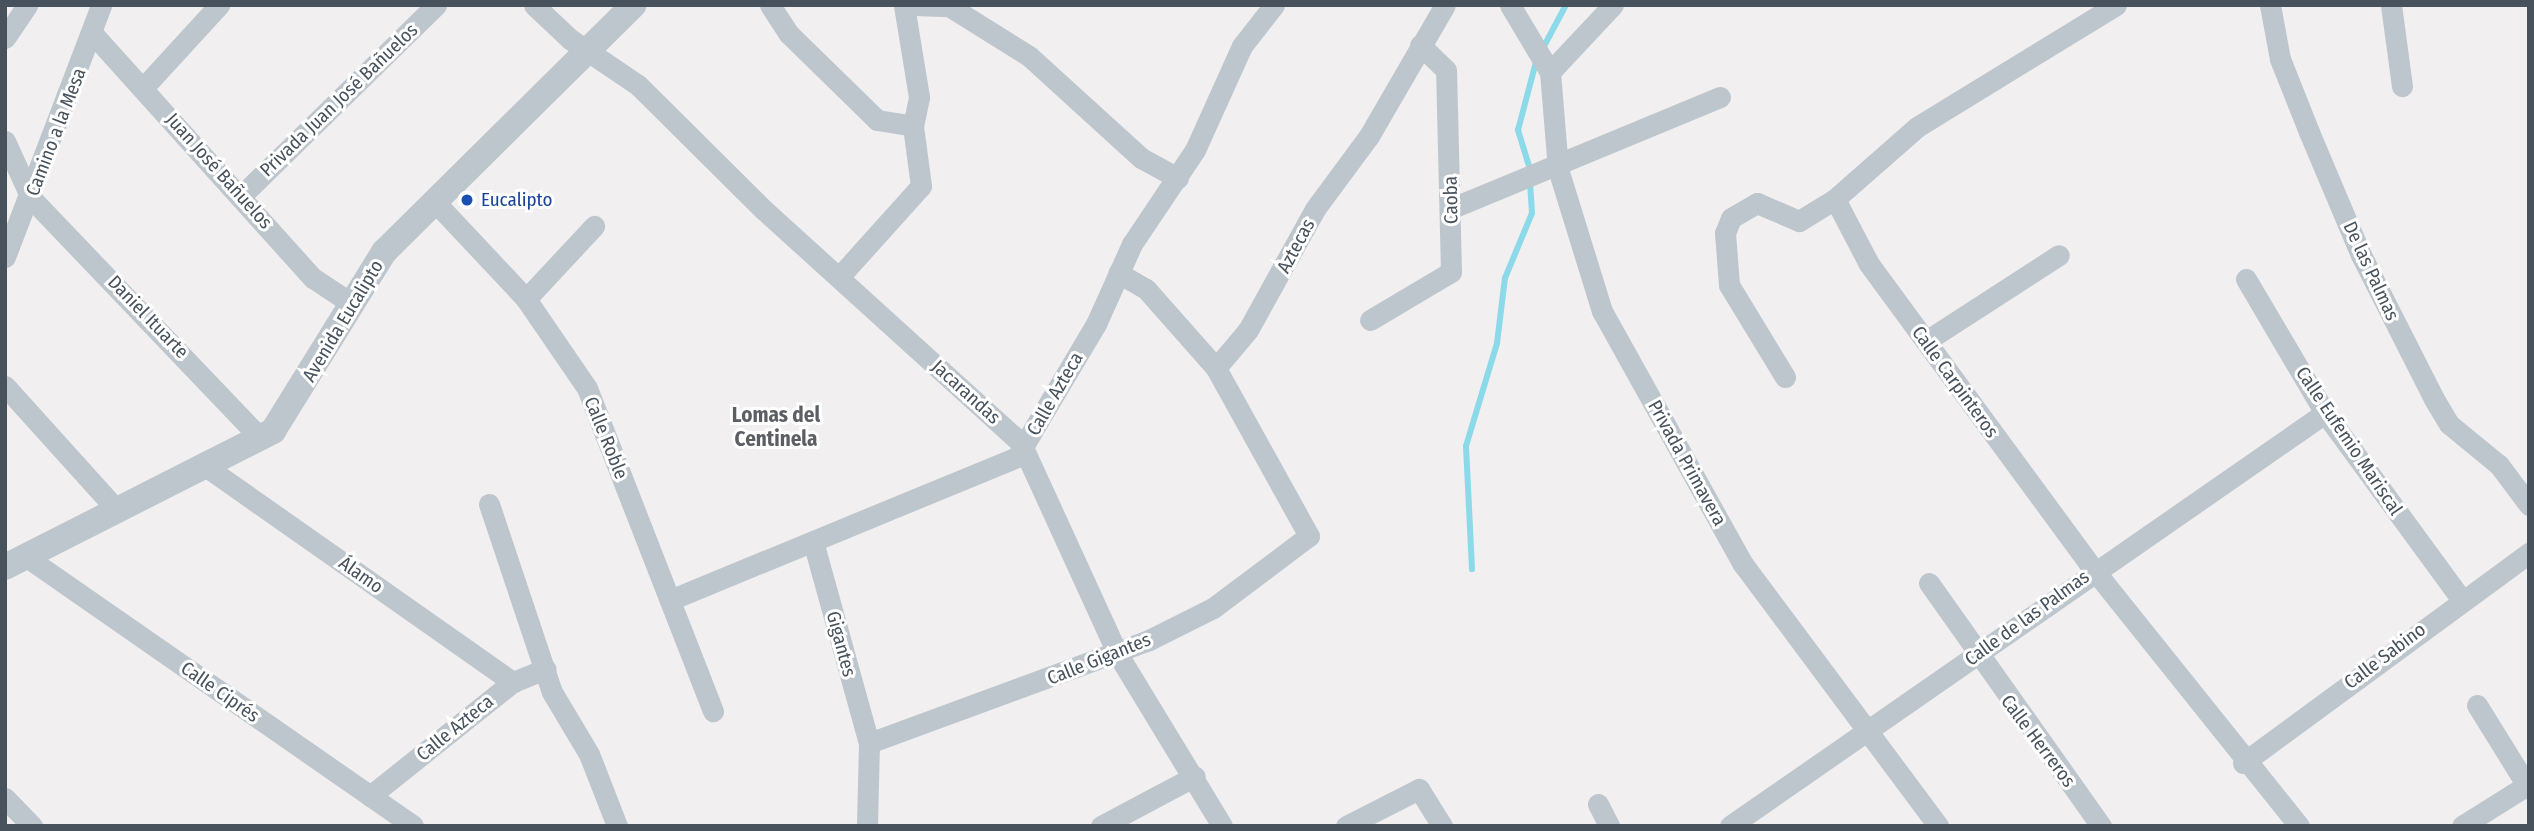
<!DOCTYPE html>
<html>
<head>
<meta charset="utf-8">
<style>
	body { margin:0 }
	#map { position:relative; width:2534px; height:831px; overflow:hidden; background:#f1efef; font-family:"Fira Sans Condensed",sans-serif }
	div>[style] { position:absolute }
	.stream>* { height:6px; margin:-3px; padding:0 3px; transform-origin:3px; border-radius:3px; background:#8cd9ea }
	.minor>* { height:21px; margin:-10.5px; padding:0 10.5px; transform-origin:10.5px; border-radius:10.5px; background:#bdc6cd }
	.tertiary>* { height:26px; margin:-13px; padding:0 13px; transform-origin:13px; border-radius:13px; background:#bdc6cd }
	.dots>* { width:19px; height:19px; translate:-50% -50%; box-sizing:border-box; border:4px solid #fff; border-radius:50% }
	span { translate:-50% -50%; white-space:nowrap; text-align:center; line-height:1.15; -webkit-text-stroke:6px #fff; paint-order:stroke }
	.street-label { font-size:19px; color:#47525c }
	.transit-label { font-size:19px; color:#164399 }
	.left { translate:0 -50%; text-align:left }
	.neighbourhood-label { font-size:21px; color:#5b5f63; font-weight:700 }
	.frame { position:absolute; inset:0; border:7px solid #47525c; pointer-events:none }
</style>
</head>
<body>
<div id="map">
	<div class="stream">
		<i style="left:1543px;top:48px;width:49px;rotate:-61.9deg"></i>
		<i style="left:1472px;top:569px;width:123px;rotate:-92.8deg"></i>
		<i style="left:1466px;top:446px;width:108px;rotate:-73.2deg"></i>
		<i style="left:1497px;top:343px;width:65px;rotate:-83deg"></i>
		<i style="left:1505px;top:278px;width:70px;rotate:-67.4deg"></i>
		<i style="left:1532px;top:213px;width:47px;rotate:-93.7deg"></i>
		<i style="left:1529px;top:166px;width:38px;rotate:-107deg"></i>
		<i style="left:1518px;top:130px;width:74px;rotate:-75.2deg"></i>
	</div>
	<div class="minor">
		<i style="left:534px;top:5px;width:50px;rotate:43.4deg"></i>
		<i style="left:570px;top:39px;width:82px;rotate:34.1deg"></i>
		<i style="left:638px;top:85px;width:177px;rotate:44.8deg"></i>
		<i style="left:764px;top:210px;width:347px;rotate:42.2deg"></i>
		<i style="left:1021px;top:443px;width:231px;rotate:65.4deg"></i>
		<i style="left:1117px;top:653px;width:202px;rotate:58.7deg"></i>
		<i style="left:770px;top:5px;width:35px;rotate:57deg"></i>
		<i style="left:789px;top:34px;width:123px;rotate:44.3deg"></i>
		<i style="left:877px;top:120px;width:36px;rotate:9deg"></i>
		<i style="left:913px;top:5px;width:36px;rotate:2deg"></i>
		<i style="left:949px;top:6px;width:94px;rotate:32deg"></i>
		<i style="left:1029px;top:56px;width:151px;rotate:42.3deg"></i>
		<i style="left:1141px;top:158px;width:42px;rotate:28.4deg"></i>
		<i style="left:1510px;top:5px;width:78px;rotate:59.2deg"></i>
		<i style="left:1550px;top:72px;width:97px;rotate:85.3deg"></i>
		<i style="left:1558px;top:169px;width:149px;rotate:72.8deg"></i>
		<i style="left:1602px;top:311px;width:290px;rotate:60.9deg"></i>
		<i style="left:1743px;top:564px;width:327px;rotate:53.3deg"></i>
		<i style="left:2116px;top:5px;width:233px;rotate:148.5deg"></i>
		<i style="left:1917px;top:127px;width:109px;rotate:138.7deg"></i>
		<i style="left:1835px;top:199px;width:73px;rotate:62.4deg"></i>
		<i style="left:1869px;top:264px;width:380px;rotate:53.7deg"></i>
		<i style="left:2094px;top:570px;width:328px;rotate:51.3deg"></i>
		<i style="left:2270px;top:5px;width:55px;rotate:79.5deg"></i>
		<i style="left:2280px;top:59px;width:79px;rotate:68.3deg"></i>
		<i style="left:2309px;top:132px;width:134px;rotate:67.1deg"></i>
		<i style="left:2361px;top:255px;width:161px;rotate:63.1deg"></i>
		<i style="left:2434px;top:399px;width:29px;rotate:59deg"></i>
		<i style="left:2449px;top:424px;width:65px;rotate:39.4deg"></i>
		<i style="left:2499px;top:465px;width:50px;rotate:53.1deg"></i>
		<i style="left:2391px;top:5px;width:82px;rotate:82.3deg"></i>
		<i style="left:93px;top:34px;width:329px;rotate:48deg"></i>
		<i style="left:313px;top:278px;width:43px;rotate:33.7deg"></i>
		<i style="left:5px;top:38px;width:40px;rotate:-56deg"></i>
		<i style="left:1550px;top:72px;width:92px;rotate:-46.8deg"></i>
		<i style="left:143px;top:88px;width:113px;rotate:-47.5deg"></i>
		<i style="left:5px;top:141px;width:63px;rotate:65.5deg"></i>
		<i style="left:31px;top:198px;width:333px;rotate:46.3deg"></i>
		<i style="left:242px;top:195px;width:272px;rotate:-44.4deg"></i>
		<i style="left:436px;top:203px;width:132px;rotate:46.8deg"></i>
		<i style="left:526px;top:299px;width:108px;rotate:55.6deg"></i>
		<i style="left:587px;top:388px;width:347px;rotate:68.7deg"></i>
		<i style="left:1452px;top:208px;width:290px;rotate:-22.5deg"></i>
		<i style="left:5px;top:257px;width:270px;rotate:-69.1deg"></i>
		<i style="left:840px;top:276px;width:121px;rotate:-48deg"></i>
		<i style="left:921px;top:186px;width:61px;rotate:-97.6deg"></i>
		<i style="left:913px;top:126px;width:30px;rotate:-78deg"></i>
		<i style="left:919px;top:97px;width:93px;rotate:-99.3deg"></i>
		<i style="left:2246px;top:279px;width:156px;rotate:59.5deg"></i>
		<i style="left:2325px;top:413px;width:230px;rotate:53.8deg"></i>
		<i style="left:526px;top:299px;width:100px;rotate:-47deg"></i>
		<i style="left:1370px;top:320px;width:94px;rotate:-30.7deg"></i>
		<i style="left:1451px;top:272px;width:202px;rotate:-91.4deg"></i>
		<i style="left:1446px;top:70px;width:36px;rotate:-136deg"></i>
		<i style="left:1926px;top:341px;width:158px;rotate:-32.9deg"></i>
		<i style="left:1216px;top:368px;width:50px;rotate:-49.9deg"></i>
		<i style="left:1248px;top:330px;width:138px;rotate:-61deg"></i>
		<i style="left:1315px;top:209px;width:91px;rotate:-53.5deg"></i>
		<i style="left:1369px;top:136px;width:151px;rotate:-59.9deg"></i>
		<i style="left:1785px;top:377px;width:108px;rotate:-121.3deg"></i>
		<i style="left:1729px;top:285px;width:52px;rotate:-94.4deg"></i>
		<i style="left:1725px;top:233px;width:16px;rotate:-68deg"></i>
		<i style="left:1731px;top:218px;width:30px;rotate:-30deg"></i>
		<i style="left:1757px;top:203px;width:46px;rotate:23.2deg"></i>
		<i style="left:1799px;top:221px;width:42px;rotate:-31.4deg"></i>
		<i style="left:5px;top:386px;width:166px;rotate:47.9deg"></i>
		<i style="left:208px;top:468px;width:373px;rotate:35.1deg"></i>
		<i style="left:489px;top:504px;width:198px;rotate:71.5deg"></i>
		<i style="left:552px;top:692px;width:72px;rotate:59.2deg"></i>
		<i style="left:589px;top:754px;width:77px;rotate:68.7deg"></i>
		<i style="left:814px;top:545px;width:205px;rotate:74.5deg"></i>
		<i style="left:869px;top:743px;width:83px;rotate:91.4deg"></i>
		<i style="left:28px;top:558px;width:469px;rotate:34.8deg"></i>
		<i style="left:1929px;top:583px;width:298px;rotate:54.7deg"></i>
		<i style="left:670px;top:600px;width:375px;rotate:-22.4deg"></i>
		<i style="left:1017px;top:457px;width:155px;rotate:-59.3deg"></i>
		<i style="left:1096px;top:324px;width:88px;rotate:-65.8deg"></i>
		<i style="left:1132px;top:244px;width:113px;rotate:-56.2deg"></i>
		<i style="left:1195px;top:150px;width:114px;rotate:-65.7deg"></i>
		<i style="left:1242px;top:46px;width:52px;rotate:-52deg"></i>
		<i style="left:2477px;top:705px;width:99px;rotate:58.2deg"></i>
		<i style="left:869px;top:743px;width:298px;rotate:-20.2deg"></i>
		<i style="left:1149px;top:640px;width:72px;rotate:-26.6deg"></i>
		<i style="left:1213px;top:608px;width:120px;rotate:-36.9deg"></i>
		<i style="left:1309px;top:536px;width:192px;rotate:-119deg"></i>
		<i style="left:1216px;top:368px;width:106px;rotate:-131.5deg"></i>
		<i style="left:1146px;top:289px;width:32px;rotate:-150deg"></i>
		<i style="left:2243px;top:763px;width:355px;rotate:-36.3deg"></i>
		<i style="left:370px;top:796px;width:183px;rotate:-38.6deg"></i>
		<i style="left:513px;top:682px;width:35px;rotate:-22deg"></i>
		<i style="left:5px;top:798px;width:39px;rotate:46deg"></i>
		<i style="left:1598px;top:804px;width:25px;rotate:63deg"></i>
		<i style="left:1101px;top:826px;width:106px;rotate:-28deg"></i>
		<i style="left:1346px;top:826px;width:82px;rotate:-26.9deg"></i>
		<i style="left:1419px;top:789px;width:44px;rotate:58.1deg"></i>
		<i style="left:1730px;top:826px;width:724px;rotate:-34.77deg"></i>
		<i style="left:2462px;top:826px;width:79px;rotate:-32.1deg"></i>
	</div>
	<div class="tertiary">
		<i style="left:5px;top:567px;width:301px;rotate:-26.9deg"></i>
		<i style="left:273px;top:431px;width:211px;rotate:-58.2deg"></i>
		<i style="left:384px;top:252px;width:351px;rotate:-44.7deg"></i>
	</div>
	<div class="dots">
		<i style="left:467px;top:200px;background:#1a4fb4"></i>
	</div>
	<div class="street-label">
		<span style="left:339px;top:100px;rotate:-44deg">Privada Juan José Bañuelos</span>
		<span style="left:56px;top:132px;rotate:-69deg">Camino a la Mesa</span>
		<span style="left:219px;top:171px;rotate:48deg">Juan José Bañuelos</span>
		<span style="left:1451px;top:200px;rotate:-91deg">Caoba</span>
		<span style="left:1296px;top:246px;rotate:-62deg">Aztecas</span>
		<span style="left:2371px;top:271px;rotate:65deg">De las Palmas</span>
		<span style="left:148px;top:317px;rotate:46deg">Daniel Ituarte</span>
		<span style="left:343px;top:321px;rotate:-59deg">Avenida Eucalipto</span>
		<span style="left:1955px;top:382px;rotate:54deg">Calle Carpinteros</span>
		<span style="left:966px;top:392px;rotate:42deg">Jacarandas</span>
		<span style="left:1055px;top:394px;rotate:-60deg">Calle Azteca</span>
		<span style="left:606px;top:438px;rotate:68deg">Calle Roble</span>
		<span style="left:2349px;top:441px;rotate:56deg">Calle Eufemio Mariscal</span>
		<span style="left:1687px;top:463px;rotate:61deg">Privada Primavera</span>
		<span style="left:361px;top:575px;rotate:35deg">Álamo</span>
		<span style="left:2027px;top:618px;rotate:-36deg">Calle de las Palmas</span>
		<span style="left:841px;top:644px;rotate:75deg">Gigantes</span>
		<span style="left:2385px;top:656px;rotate:-37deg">Calle Sabino</span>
		<span style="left:1099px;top:659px;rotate:-22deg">Calle Gigantes</span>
		<span style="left:220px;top:692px;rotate:35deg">Calle Ciprés</span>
		<span style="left:455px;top:728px;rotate:-39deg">Calle Azteca</span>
		<span style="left:2038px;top:741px;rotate:53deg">Calle Herreros</span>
	</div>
	<div class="transit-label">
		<span class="left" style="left:481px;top:200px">Eucalipto</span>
	</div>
	<div class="neighbourhood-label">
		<span style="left:776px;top:427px">Lomas del<br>Centinela</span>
	</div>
	<div class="frame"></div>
</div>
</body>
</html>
